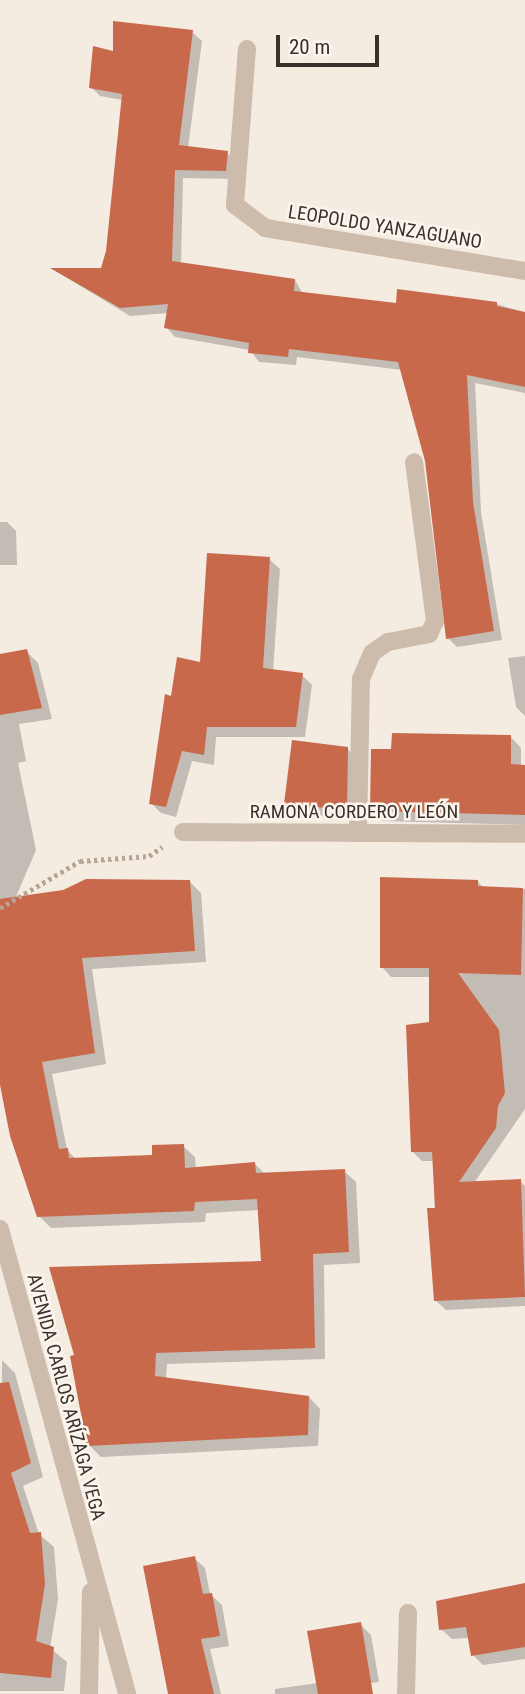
<!DOCTYPE html>
<html>
<head>
<meta charset="utf-8">
<style>
	body { margin:0 }
	#map { position:relative; width:525px; height:1694px; overflow:hidden; background:#f4ebe1; font-family:"Roboto Condensed",sans-serif }
	div>[style] { position:absolute }
	.shadow>* { inset:0; background:#0003 }
	.building>* { inset:0; background:#c8694b }
	.path>* { height:4.5px; margin-top:-2.25px; transform-origin:0; background:repeating-linear-gradient(90deg,#b9a596 0 3.5px,transparent 0 7px) }
	.minor>* { height:18px; margin:-9px; padding:0 9px; transform-origin:9px; border-radius:9px; background:#cdbbac }
	span { translate:-50% -50%; white-space:nowrap; text-align:center; line-height:1.15; -webkit-text-stroke:5px #fbf5ee; paint-order:stroke }
	.street-label { font-size:19px; color:#3b302b }
	.scale { position:absolute; left:276px; top:35px; width:103px; height:32px; box-sizing:border-box; border:4px solid #3b302b; border-top:0; padding-left:9px; font-size:21px; line-height:24px; white-space:nowrap; color:#3b302b; -webkit-text-stroke:5px #fbf5ee; paint-order:stroke }
</style>
</head>
<body>
<div id="map">
	<div class="shadow">
		<i style="clip-path:polygon(192px 32px,202px 41px,188px 148px,227px 153px,236px 162px,235px 179px,183px 178px,181px 264px,295px 280px,303px 294px,398px 305px,497px 304px,525px 313px,525px 393px,475px 383px,481px 512px,502px 640px,457px 647px,448px 638px,427px 460px,402px 370px,297px 357px,296px 365px,259px 362px,250px 350px,175px 337px,166px 327px,168px 313px,130px 316px,54px 270px,102px 269px,108px 252px,123px 100px,100px 96px,91px 87px,114px 53px)"></i>
		<i style="clip-path:polygon(0 522px,7px 522px,16px 531px,17px 565px,0 565px)"></i>
		<i style="clip-path:polygon(269px 559px,280px 569px,273px 671px,302px 675px,312px 685px,305px 737px,216px 737px,214px 765px,192px 761px,176px 817px,161px 813px,151px 803px,173px 698px,201px 664px)"></i>
		<i style="clip-path:polygon(26px 651px,38px 663px,52px 719px,19px 724px,26px 761px,18px 763px,36px 850px,15px 899px,189px 881px,201px 893px,206px 962px,92px 969px,106px 1064px,52px 1074px,67px 1150px,77px 1160px,154px 1157px,183px 1146px,195px 1157px,196px 1169px,255px 1164px,265px 1174px,344px 1171px,356px 1182px,360px 1263px,324px 1265px,325px 1359px,167px 1364px,166px 1380px,309px 1397px,320px 1409px,318px 1446px,101px 1457px,89px 1445px,72px 1357px,262px 1263px,260px 1210px,206px 1213px,205px 1222px,51px 1228px,39px 1216px,0 1076px,0 656px)"></i>
		<i style="clip-path:polygon(525px 656px,525px 716px,516px 707px,508px 658px)"></i>
		<i style="clip-path:polygon(511px 737px,521px 748px,521px 766px,525px 767px,525px 825px,382px 821px,372px 810px)"></i>
		<i style="clip-path:polygon(347px 749px,357px 758px,356px 819px,295px 813px,286px 803px)"></i>
		<i style="clip-path:polygon(477px 881px,484px 888px,525px 889px,525px 1109px,474px 1183px,520px 1181px,525px 1186px,525px 1306px,446px 1310px,436px 1301px,434px 1161px,422px 1161px,413px 1152px,431px 1024px,431px 977px,391px 977px,382px 967px)"></i>
		<i style="clip-path:polygon(2px 1360px,15px 1373px,43px 1477px,23px 1486px,39px 1534px,54px 1547px,58px 1599px,50px 1648px,67px 1662px,64px 1691px,0 1691px)"></i>
		<i style="clip-path:polygon(194px 1558px,205px 1568px,210px 1594px,222px 1605px,229px 1646px,210px 1649px,221px 1694px,169px 1694px)"></i>
		<i style="clip-path:polygon(525px 1585px,525px 1659px,483px 1665px,473px 1655px,470px 1638px,452px 1639px,441px 1629px)"></i>
		<i style="clip-path:polygon(360px 1624px,371px 1635px,379px 1682px,364px 1684px,365px 1694px,275px 1694px,275px 1689px,318px 1683px)"></i>
	</div>
	<div class="building">
		<i style="clip-path:polygon(113px 21px,193px 30px,179px 145px,228px 151px,226px 171px,175px 170px,172px 261px,295px 279px,294px 291px,396px 303px,397px 289px,497px 302px,497px 306px,525px 312px,525px 387px,467px 375px,473px 502px,494px 631px,446px 639px,425px 461px,398px 362px,289px 349px,288px 357px,248px 353px,249px 343px,164px 328px,168px 304px,120px 308px,50px 268px,101px 268px,106px 251px,122px 94px,89px 88px,93px 46px,113px 51px)"></i>
		<i style="clip-path:polygon(207px 553px,270px 557px,263px 668px,303px 673px,296px 727px,207px 727px,204px 755px,182px 751px,166px 807px,149px 804px,165px 694px,171px 696px,177px 657px,200px 662px)"></i>
		<i style="clip-path:polygon(27px 649px,42px 708px,0 715px,0 654px)"></i>
		<i style="clip-path:polygon(392px 733px,511px 735px,511px 764px,525px 765px,525px 815px,370px 811px,371px 749px,391px 749px)"></i>
		<i style="clip-path:polygon(292px 740px,348px 747px,347px 810px,284px 804px)"></i>
		<i style="clip-path:polygon(380px 877px,478px 880px,478px 886px,523px 888px,521px 975px,458px 973px,499px 1030px,505px 1093px,498px 1106px,496px 1128px,459px 1182px,521px 1179px,525px 1297px,434px 1301px,427px 1208px,435px 1208px,432px 1152px,411px 1152px,406px 1025px,429px 1022px,429px 968px,380px 968px)"></i>
		<i style="clip-path:polygon(86px 879px,190px 880px,195px 951px,82px 958px,95px 1053px,42px 1062px,59px 1149px,68px 1148px,69px 1158px,152px 1155px,152px 1145px,184px 1144px,185px 1168px,255px 1162px,256px 1173px,345px 1169px,349px 1252px,313px 1254px,315px 1348px,156px 1353px,155px 1376px,309px 1396px,308px 1435px,87px 1446px,70px 1356px,74px 1355px,49px 1267px,261px 1261px,257px 1199px,195px 1202px,194px 1211px,37px 1217px,10px 1136px,0 1085px,0 899px,63px 890px)"></i>
		<i style="clip-path:polygon(9px 1382px,31px 1463px,11px 1473px,30px 1533px,41px 1532px,45px 1584px,36px 1641px,54px 1647px,51px 1678px,0 1673px,0 1383px)"></i>
		<i style="clip-path:polygon(195px 1556px,203px 1594px,212px 1593px,220px 1636px,201px 1639px,214px 1694px,168px 1694px,143px 1566px)"></i>
		<i style="clip-path:polygon(525px 1583px,525px 1647px,471px 1656px,466px 1627px,439px 1630px,436px 1601px)"></i>
		<i style="clip-path:polygon(361px 1622px,373px 1694px,318px 1694px,307px 1631px)"></i>
	</div>
	<div class="path">
		<i style="left:0;top:908px;width:93px;rotate:-30.4deg"></i>
		<i style="left:80px;top:861px;width:69px;rotate:-4.1deg"></i>
		<i style="left:149px;top:856px;width:16px;rotate:-35deg"></i>
	</div>
	<div class="minor">
		<i style="left:247px;top:49px;width:156px;rotate:94.4deg"></i>
		<i style="left:235px;top:205px;width:38px;rotate:37deg"></i>
		<i style="left:265px;top:228px;width:264px;rotate:9.4deg"></i>
		<i style="left:183px;top:832px;width:342px;rotate:0.3deg"></i>
		<i style="left:358px;top:833px;width:154px;rotate:-88.9deg"></i>
		<i style="left:361px;top:679px;width:28px;rotate:-67deg"></i>
		<i style="left:372px;top:653px;width:19px;rotate:-35deg"></i>
		<i style="left:388px;top:642px;width:42px;rotate:-11deg"></i>
		<i style="left:429px;top:634px;width:14px;rotate:-65deg"></i>
		<i style="left:435px;top:621px;width:160px;rotate:-97.5deg"></i>
		<i style="left:0;top:1229px;width:482px;rotate:74.7deg"></i>
		<i style="left:89px;top:1694px;width:102px;rotate:-88.9deg"></i>
		<i style="left:406px;top:1694px;width:81px;rotate:-88.6deg"></i>
	</div>
	<div class="street-label">
		<span style="left:385px;top:227px;rotate:9deg">LEOPOLDO YANZAGUANO</span>
		<span style="left:354px;top:812px">RAMONA CORDERO Y LEÓN</span>
		<span style="left:66px;top:1397px;rotate:75deg">AVENIDA CARLOS ARÍZAGA VEGA</span>
	</div>
	<div class="scale">20 m</div>
</div>
</body>
</html>
